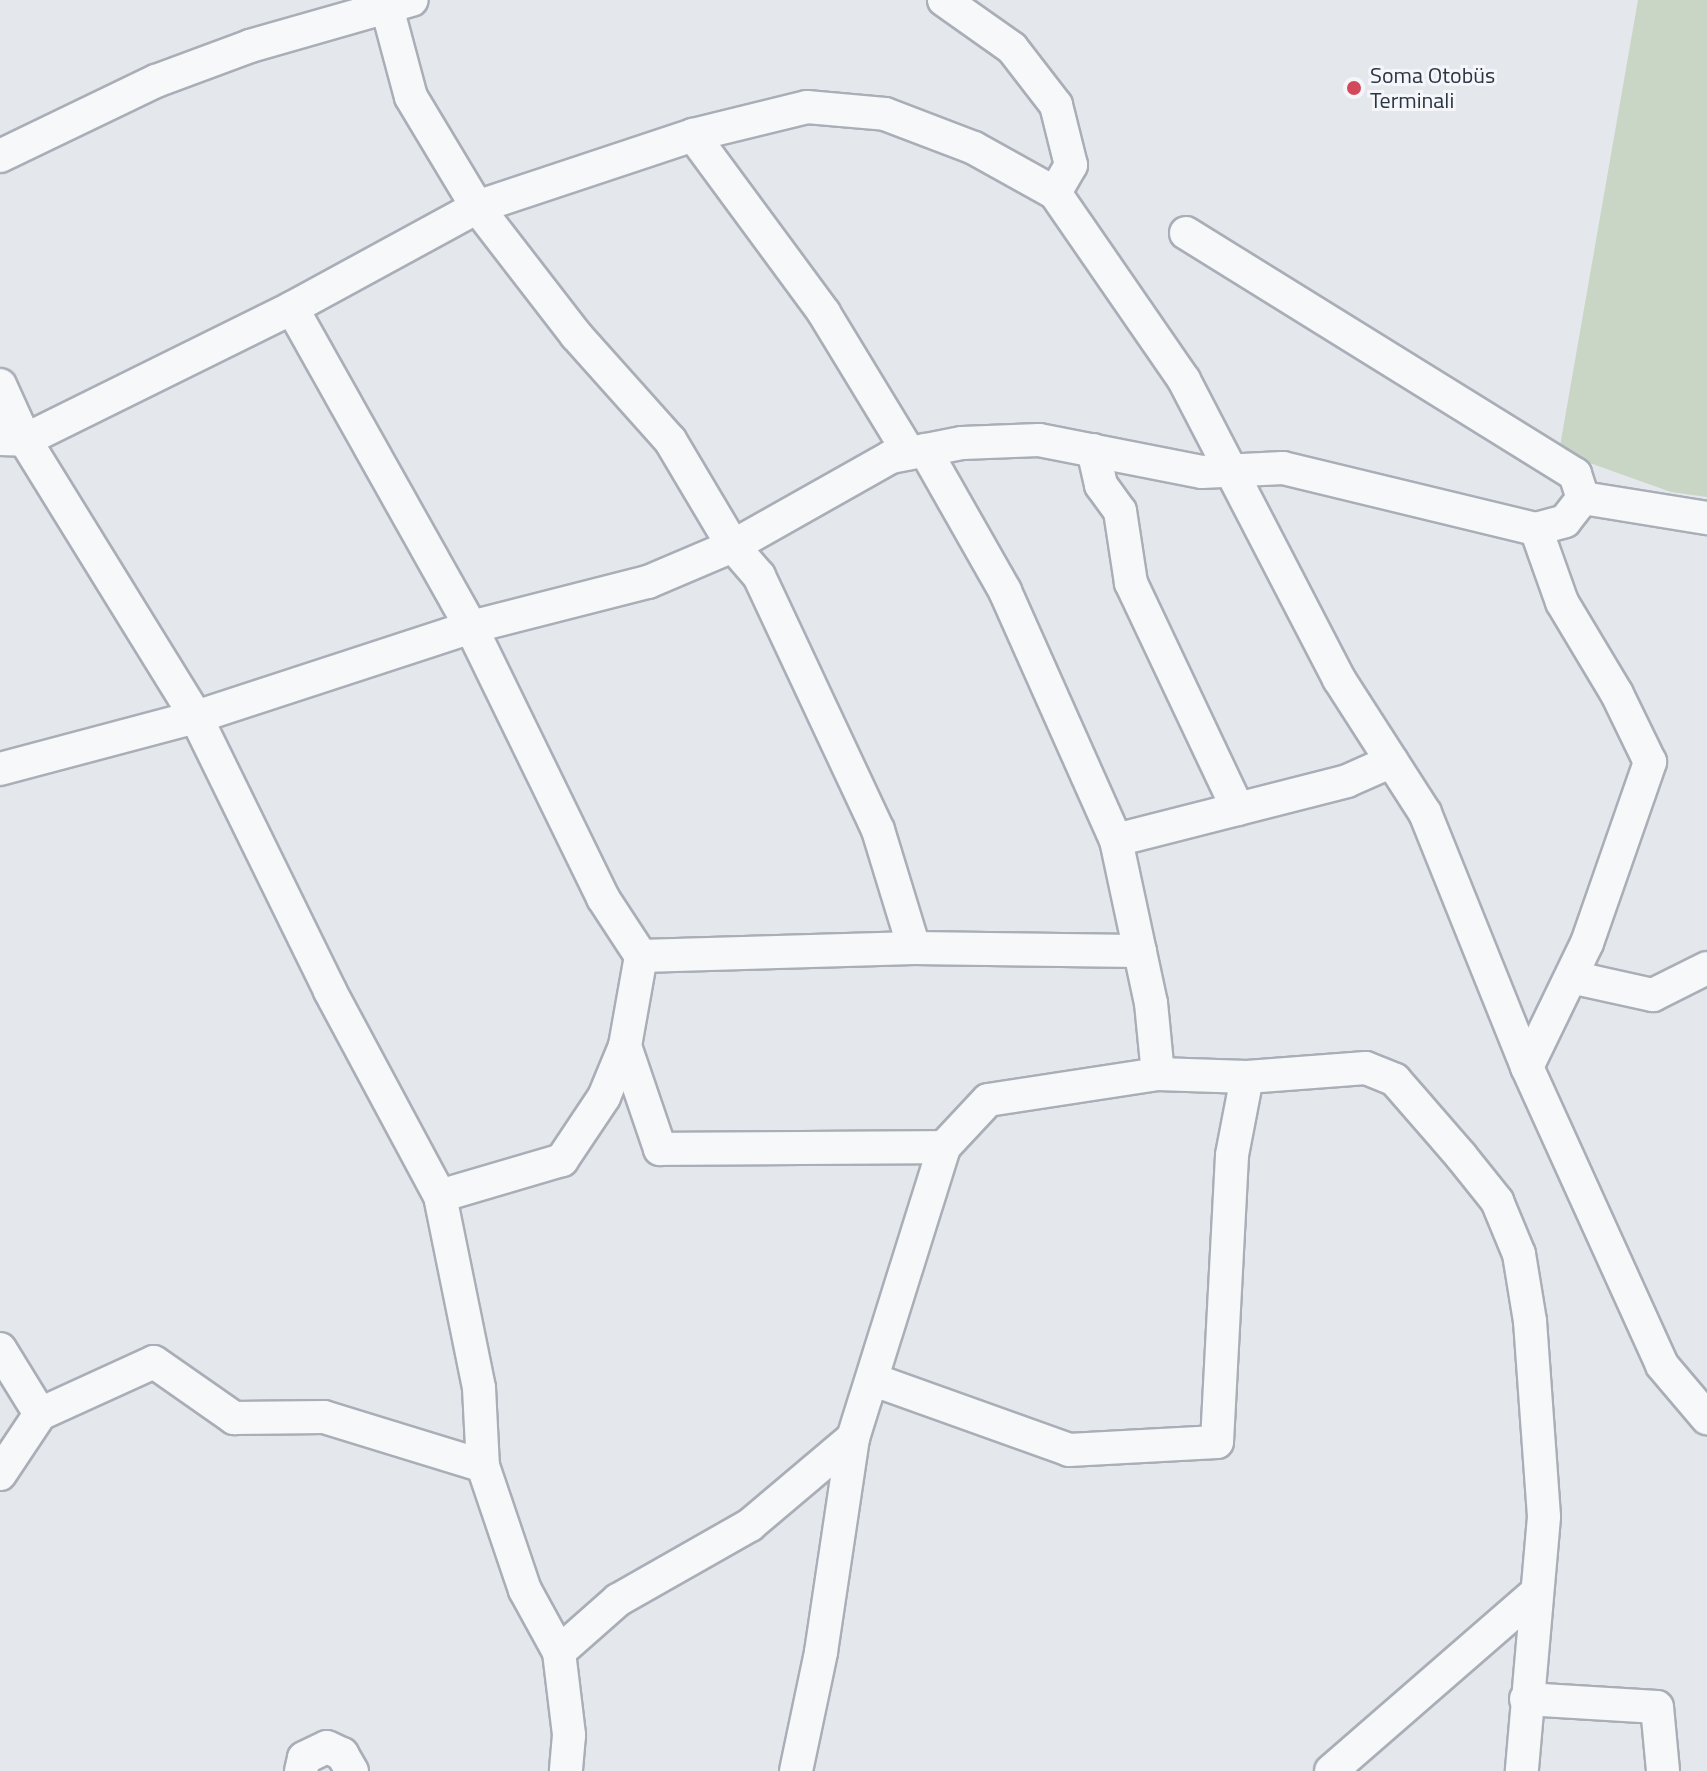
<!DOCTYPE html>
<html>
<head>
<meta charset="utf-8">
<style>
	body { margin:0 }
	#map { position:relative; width:1707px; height:1771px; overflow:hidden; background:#e4e7ec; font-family:"Titillium Web",sans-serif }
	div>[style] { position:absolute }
	.green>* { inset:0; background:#c9d6c5 }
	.roads { filter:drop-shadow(2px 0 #a9aeb7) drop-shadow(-2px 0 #a9aeb7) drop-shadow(0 2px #a9aeb7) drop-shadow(0 -2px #a9aeb7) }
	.minor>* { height:32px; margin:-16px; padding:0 16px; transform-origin:16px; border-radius:16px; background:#f7f8fa }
	.dots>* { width:22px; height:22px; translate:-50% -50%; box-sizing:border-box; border:4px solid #f4f6f9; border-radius:50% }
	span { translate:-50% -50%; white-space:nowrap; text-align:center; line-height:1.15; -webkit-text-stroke:6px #f4f6f9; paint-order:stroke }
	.poi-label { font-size:22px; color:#2b3445 }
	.left { translate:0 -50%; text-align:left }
</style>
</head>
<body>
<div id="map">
	<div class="green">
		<i style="clip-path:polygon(1638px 0,1707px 0,1707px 497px,1671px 492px,1559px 452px)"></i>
	</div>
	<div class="roads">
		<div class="minor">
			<i style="left:385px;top:0;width:100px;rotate:75deg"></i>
			<i style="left:411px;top:97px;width:128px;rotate:59deg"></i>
			<i style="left:477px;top:207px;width:162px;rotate:52.3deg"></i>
			<i style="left:576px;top:335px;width:141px;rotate:48.2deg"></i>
			<i style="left:670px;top:440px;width:123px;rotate:59.3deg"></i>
			<i style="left:733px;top:546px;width:40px;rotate:49deg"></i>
			<i style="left:759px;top:576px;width:280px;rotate:64.9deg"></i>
			<i style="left:878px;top:830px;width:123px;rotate:73deg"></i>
			<i style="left:944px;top:0;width:83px;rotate:35.2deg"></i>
			<i style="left:1012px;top:48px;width:72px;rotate:52.3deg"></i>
			<i style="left:1056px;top:105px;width:62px;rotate:76deg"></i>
			<i style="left:1071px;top:165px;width:32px;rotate:120deg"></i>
			<i style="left:693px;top:135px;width:221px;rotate:53.6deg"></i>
			<i style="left:824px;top:313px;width:164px;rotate:58.7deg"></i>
			<i style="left:0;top:156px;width:173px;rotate:-25.7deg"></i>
			<i style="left:156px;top:81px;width:100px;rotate:-20.4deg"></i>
			<i style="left:250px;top:46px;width:168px;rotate:-15.9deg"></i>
			<i style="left:1186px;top:233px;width:458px;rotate:31.8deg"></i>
			<i style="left:1575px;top:474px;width:25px;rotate:72deg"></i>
			<i style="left:292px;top:308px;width:366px;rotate:60.7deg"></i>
			<i style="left:471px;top:627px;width:301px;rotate:64deg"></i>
			<i style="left:603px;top:898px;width:69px;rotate:56.8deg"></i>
			<i style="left:641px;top:956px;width:91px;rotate:100.1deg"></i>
			<i style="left:625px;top:1046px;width:55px;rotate:112.4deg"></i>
			<i style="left:604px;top:1097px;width:76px;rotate:123.7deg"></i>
			<i style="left:562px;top:1160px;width:127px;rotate:163.6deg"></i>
			<i style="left:0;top:385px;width:60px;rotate:65.6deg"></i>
			<i style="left:25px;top:440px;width:326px;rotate:58.3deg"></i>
			<i style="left:196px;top:717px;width:305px;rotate:63.9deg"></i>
			<i style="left:330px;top:991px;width:233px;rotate:61.8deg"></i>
			<i style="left:440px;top:1196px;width:196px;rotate:78.5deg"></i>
			<i style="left:479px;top:1388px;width:78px;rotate:87.1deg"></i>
			<i style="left:483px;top:1466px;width:131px;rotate:71.3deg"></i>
			<i style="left:525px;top:1590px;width:71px;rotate:61.3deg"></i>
			<i style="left:559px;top:1652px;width:84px;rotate:83.1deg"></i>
			<i style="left:569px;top:1735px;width:36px;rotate:95deg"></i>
			<i style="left:0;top:439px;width:25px;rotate:2deg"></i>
			<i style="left:25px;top:440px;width:298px;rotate:-26.3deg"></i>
			<i style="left:292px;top:308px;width:211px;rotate:-28.6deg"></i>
			<i style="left:477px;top:207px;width:228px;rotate:-18.4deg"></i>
			<i style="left:693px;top:135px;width:117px;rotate:-13.8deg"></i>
			<i style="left:807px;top:107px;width:78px;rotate:5.1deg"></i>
			<i style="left:885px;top:114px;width:95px;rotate:20.9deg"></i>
			<i style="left:974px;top:148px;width:93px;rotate:29.1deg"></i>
			<i style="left:1055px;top:193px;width:227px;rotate:55.4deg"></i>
			<i style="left:1184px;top:380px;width:337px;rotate:62.6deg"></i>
			<i style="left:1339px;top:679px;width:159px;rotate:57.3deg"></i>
			<i style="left:1425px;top:813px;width:274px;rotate:68.1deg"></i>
			<i style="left:1527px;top:1067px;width:327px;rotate:65.6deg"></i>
			<i style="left:1662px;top:1365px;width:70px;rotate:49.7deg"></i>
			<i style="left:925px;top:450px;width:162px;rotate:60.4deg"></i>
			<i style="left:1005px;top:591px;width:273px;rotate:66deg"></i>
			<i style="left:1116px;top:840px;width:167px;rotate:77.9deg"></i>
			<i style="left:1151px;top:1003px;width:71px;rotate:84.4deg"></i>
			<i style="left:1093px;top:450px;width:36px;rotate:77deg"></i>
			<i style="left:1101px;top:485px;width:32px;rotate:54deg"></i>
			<i style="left:1120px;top:511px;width:73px;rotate:81.3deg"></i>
			<i style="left:1131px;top:583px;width:250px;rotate:64.7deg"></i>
			<i style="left:0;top:769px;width:203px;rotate:-14.9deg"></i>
			<i style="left:196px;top:717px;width:289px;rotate:-18.1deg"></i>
			<i style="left:471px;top:627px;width:183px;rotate:-14.3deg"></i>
			<i style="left:648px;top:582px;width:92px;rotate:-23deg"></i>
			<i style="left:733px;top:546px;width:181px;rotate:-29.4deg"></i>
			<i style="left:891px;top:457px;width:72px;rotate:-11.2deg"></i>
			<i style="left:962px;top:443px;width:77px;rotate:-2.2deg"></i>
			<i style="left:1039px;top:440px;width:166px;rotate:11.1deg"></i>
			<i style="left:1202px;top:472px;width:81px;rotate:-2.8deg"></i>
			<i style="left:1283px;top:468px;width:260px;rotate:13.6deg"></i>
			<i style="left:1536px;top:529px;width:30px;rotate:-15deg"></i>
			<i style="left:1565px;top:521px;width:29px;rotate:-52deg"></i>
			<i style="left:1583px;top:498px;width:126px;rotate:9.2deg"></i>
			<i style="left:1116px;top:840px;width:238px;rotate:-14.3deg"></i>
			<i style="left:1347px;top:781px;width:49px;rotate:-24deg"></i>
			<i style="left:641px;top:956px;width:273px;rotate:-1.7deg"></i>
			<i style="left:914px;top:948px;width:226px;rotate:0.8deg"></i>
			<i style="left:1571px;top:977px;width:84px;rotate:12.4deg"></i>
			<i style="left:1653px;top:995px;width:60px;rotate:-26.6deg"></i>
			<i style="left:625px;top:1046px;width:109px;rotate:71.2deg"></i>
			<i style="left:660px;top:1149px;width:284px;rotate:-0.4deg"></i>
			<i style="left:1527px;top:1067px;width:138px;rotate:-64.2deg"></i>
			<i style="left:1587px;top:943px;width:192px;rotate:-70.8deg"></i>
			<i style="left:1650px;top:762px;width:76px;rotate:-115.9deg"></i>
			<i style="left:1617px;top:694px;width:107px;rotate:-120.9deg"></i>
			<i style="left:1562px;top:602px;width:77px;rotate:-109.6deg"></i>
			<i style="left:0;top:1349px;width:76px;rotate:58.4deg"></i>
			<i style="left:874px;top:1380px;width:207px;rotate:19.7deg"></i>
			<i style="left:1069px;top:1450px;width:148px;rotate:-3.1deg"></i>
			<i style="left:1217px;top:1442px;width:287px;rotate:-87deg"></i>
			<i style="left:1232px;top:1155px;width:79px;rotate:-79.1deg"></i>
			<i style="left:0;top:1474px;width:72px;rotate:-56.3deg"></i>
			<i style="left:40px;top:1414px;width:125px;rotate:-24.5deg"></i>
			<i style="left:154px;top:1362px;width:98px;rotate:35deg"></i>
			<i style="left:234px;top:1418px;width:90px;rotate:-0.6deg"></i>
			<i style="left:324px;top:1417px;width:166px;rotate:17.1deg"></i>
			<i style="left:559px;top:1652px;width:79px;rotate:-41.4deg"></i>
			<i style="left:618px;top:1600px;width:152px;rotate:-29.6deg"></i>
			<i style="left:750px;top:1525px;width:135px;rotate:-40.2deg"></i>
			<i style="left:1526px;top:1699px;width:131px;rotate:3.5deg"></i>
			<i style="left:1657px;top:1707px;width:64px;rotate:84.6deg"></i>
			<i style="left:301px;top:1771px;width:13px;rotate:-77deg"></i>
			<i style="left:304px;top:1758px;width:25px;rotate:-26deg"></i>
			<i style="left:327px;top:1747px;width:17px;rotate:25deg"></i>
			<i style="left:342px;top:1754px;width:20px;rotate:60deg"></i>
			<i style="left:796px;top:1771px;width:122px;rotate:-78.1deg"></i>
			<i style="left:821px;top:1652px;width:216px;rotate:-81.5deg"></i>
			<i style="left:853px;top:1438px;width:305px;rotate:-72.6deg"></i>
			<i style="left:944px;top:1147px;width:64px;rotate:-46.9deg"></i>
			<i style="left:988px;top:1100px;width:172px;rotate:-8.7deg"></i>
			<i style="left:1158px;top:1074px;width:89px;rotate:1.9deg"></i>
			<i style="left:1247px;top:1077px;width:119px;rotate:-4.3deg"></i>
			<i style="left:1366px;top:1068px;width:31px;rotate:22deg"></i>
			<i style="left:1395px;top:1080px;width:101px;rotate:49deg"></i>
			<i style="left:1461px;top:1156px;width:58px;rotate:51.3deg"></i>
			<i style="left:1497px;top:1201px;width:57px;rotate:67.5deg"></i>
			<i style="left:1519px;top:1254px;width:68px;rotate:80.7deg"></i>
			<i style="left:1530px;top:1321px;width:196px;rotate:85.9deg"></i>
			<i style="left:1544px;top:1517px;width:255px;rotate:95deg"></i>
			<i style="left:1331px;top:1771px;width:271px;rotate:-41deg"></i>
		</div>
	</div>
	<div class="dots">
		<i style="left:1354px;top:88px;background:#d1495b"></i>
	</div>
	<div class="poi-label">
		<span class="left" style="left:1370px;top:88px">Soma Otobüs<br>Terminali</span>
	</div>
</div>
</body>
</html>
